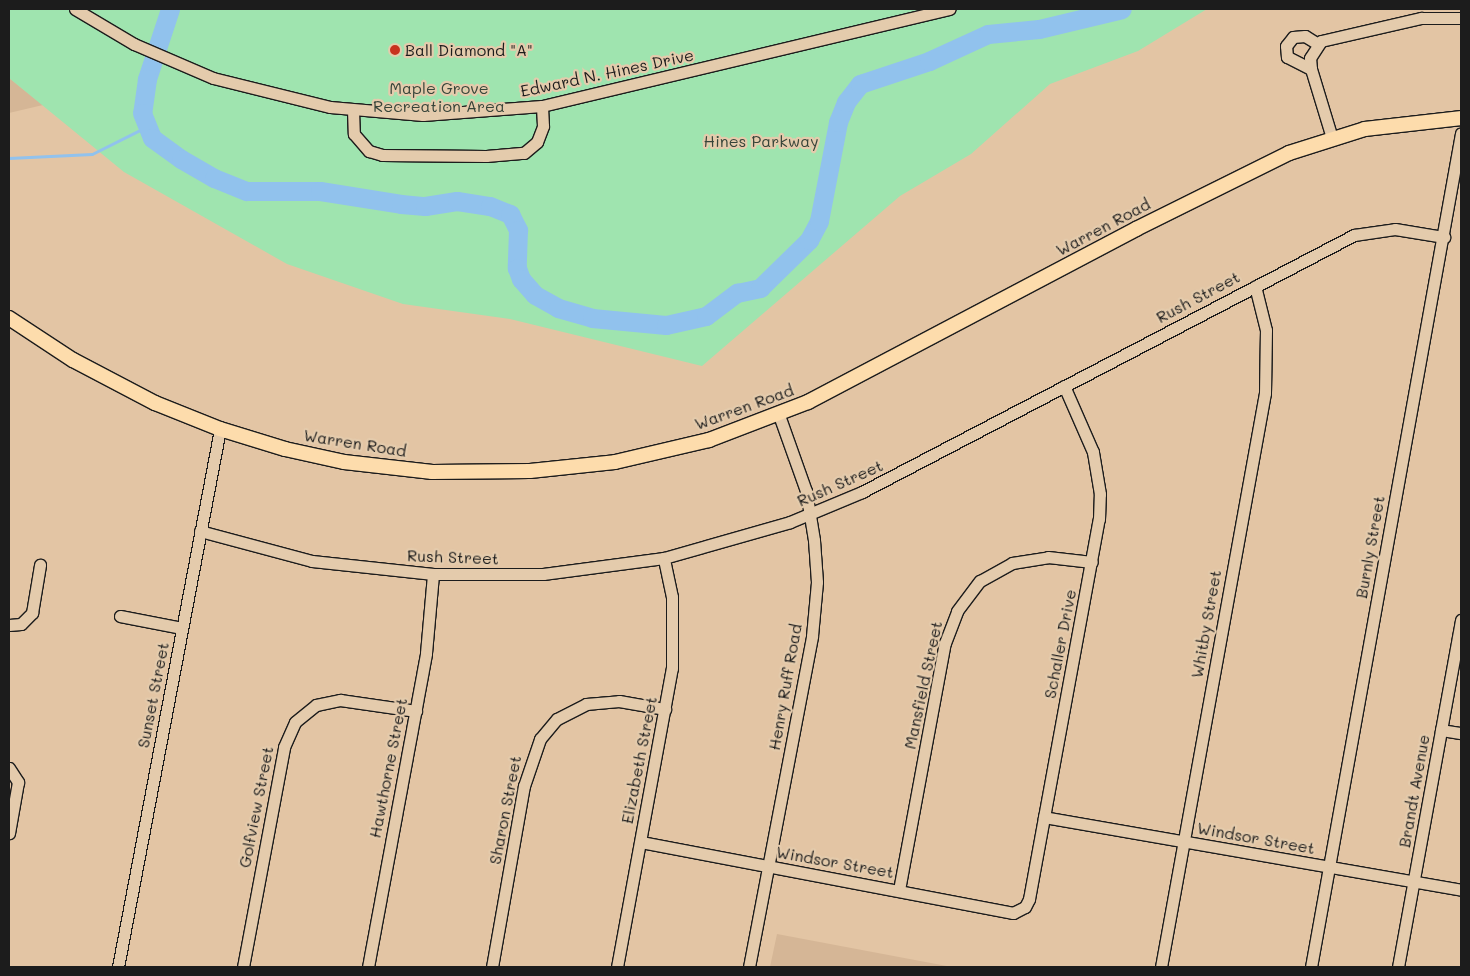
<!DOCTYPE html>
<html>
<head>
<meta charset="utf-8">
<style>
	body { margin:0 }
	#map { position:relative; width:1470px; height:976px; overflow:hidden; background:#e3c5a4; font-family:Mali,sans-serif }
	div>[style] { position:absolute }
	.built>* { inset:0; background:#d5b696 }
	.green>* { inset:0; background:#9fe4af }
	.stream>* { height:3px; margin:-1.5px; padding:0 1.5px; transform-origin:1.5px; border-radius:1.5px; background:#91c2ed }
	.river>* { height:19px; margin:-9.5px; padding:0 9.5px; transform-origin:9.5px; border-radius:9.5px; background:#91c2ed }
	.roads { filter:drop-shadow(1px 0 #1c1c1c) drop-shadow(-1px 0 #1c1c1c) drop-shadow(0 1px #1c1c1c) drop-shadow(0 -1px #1c1c1c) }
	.minor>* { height:11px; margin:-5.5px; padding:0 5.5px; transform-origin:5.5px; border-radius:5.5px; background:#e4cbac }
	.major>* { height:14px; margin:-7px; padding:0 7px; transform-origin:7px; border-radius:7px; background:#fddcac }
	.dots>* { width:14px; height:14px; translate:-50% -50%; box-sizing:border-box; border:2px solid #e4cbac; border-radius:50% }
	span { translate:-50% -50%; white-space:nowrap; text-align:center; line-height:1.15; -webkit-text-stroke:4.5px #e4cbac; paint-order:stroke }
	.poi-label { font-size:16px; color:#1c1c1c }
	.left { translate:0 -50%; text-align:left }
	.street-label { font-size:16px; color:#1c1c1c }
	.park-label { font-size:16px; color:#364439 }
	.frame { position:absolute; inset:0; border:10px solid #1c1c1c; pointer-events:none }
</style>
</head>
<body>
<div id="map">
	<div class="built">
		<i style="clip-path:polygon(9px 78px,43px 105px,9px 113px)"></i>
		<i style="clip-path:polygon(777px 934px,952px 967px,770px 967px)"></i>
	</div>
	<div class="green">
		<i style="clip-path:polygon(9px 9px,1207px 9px,1138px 51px,1050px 84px,971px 154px,900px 196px,702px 366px,510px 319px,403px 304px,287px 264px,124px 172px,9px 78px)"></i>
	</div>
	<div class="stream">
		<i style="left:9px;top:158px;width:83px;rotate:-2.8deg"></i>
		<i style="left:92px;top:154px;width:60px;rotate:-26.6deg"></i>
	</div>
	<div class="river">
		<i style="left:170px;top:9px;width:74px;rotate:108.2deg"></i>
		<i style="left:147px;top:79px;width:34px;rotate:98deg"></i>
		<i style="left:142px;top:113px;width:27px;rotate:68deg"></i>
		<i style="left:152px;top:138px;width:36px;rotate:36deg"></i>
		<i style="left:181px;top:159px;width:38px;rotate:30deg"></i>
		<i style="left:214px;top:178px;width:35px;rotate:22deg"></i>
		<i style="left:247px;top:191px;width:73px"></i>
		<i style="left:320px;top:191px;width:82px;rotate:9.1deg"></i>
		<i style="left:401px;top:204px;width:24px;rotate:5deg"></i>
		<i style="left:425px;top:206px;width:32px;rotate:-9deg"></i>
		<i style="left:457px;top:201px;width:33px;rotate:9deg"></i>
		<i style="left:490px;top:206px;width:22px;rotate:22deg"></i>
		<i style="left:510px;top:214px;width:18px;rotate:63deg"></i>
		<i style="left:518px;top:230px;width:38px;rotate:92deg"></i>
		<i style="left:517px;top:268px;width:12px;rotate:70deg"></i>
		<i style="left:521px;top:279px;width:21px;rotate:49deg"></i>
		<i style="left:535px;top:295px;width:26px;rotate:29deg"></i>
		<i style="left:558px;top:308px;width:35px;rotate:16deg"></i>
		<i style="left:592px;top:318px;width:74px;rotate:5.4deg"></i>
		<i style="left:666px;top:325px;width:41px;rotate:-12.7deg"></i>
		<i style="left:706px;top:316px;width:39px;rotate:-37deg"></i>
		<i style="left:737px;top:293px;width:24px;rotate:-12deg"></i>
		<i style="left:760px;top:288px;width:69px;rotate:-44.4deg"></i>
		<i style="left:809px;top:240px;width:21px;rotate:-62deg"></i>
		<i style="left:819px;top:221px;width:101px;rotate:-79.1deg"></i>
		<i style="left:838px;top:122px;width:22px;rotate:-68deg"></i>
		<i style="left:846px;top:102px;width:23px;rotate:-52deg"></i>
		<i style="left:860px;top:84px;width:73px;rotate:-18.4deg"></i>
		<i style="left:929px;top:61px;width:65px;rotate:-24.6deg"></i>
		<i style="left:988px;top:34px;width:51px;rotate:-5.6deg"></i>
		<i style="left:1039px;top:29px;width:85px;rotate:-13.5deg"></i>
	</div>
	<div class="roads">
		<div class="minor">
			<i style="left:75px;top:9px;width:69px;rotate:30.7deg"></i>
			<i style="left:134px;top:44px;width:86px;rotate:23.3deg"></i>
			<i style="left:213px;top:78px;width:121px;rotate:13.9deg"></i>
			<i style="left:330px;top:107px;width:93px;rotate:4.9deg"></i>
			<i style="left:423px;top:115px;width:119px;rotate:-4.3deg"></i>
			<i style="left:542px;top:106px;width:419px;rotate:-13.4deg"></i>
			<i style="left:1311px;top:69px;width:27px;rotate:-153deg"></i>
			<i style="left:1287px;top:57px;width:11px;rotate:-95deg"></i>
			<i style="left:1286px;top:46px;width:11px;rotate:-52deg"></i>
			<i style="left:1293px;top:37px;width:12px;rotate:-5deg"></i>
			<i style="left:1305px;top:36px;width:15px;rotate:32deg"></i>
			<i style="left:353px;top:110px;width:24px;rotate:88deg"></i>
			<i style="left:354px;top:134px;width:23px;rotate:49deg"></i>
			<i style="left:369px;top:151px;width:14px;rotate:17deg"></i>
			<i style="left:382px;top:155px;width:104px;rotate:0.6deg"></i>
			<i style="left:486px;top:156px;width:38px;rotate:-5deg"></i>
			<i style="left:524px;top:153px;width:17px;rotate:-40deg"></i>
			<i style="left:537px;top:142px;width:17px;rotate:-69deg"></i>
			<i style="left:543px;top:126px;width:20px;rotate:-93deg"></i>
			<i style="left:1332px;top:138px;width:72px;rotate:-106.9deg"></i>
			<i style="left:1311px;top:69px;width:11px;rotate:-95deg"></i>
			<i style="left:1310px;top:58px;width:20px;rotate:-57deg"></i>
			<i style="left:1321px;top:41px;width:103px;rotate:-13deg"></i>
			<i style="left:1421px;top:18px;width:40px"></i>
			<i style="left:200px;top:531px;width:116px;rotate:15deg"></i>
			<i style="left:312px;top:561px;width:122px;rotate:6.1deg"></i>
			<i style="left:433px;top:574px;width:110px"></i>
			<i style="left:543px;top:574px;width:122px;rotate:-7.5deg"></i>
			<i style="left:664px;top:558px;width:131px;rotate:-15.9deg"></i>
			<i style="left:790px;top:522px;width:78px;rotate:-22.6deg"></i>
			<i style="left:862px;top:492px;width:555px;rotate:-27.58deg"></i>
			<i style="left:1354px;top:235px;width:41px;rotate:-8.3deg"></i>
			<i style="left:1395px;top:229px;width:50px;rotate:9.3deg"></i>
			<i style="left:120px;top:616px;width:63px;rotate:11deg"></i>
			<i style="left:9px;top:625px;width:12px;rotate:-5deg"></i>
			<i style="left:21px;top:624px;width:16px;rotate:-45deg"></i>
			<i style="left:32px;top:613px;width:49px;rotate:-80.5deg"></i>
			<i style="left:1441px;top:730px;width:20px;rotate:9deg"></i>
			<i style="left:9px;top:768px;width:17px;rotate:57deg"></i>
			<i style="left:18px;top:782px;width:52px;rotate:100deg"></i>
			<i style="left:1044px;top:817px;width:423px;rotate:9.9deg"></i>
			<i style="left:641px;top:842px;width:379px;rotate:10.8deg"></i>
			<i style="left:1013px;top:913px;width:13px;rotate:-27deg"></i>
			<i style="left:1025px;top:907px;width:9px;rotate:-63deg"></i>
			<i style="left:1029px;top:899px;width:386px;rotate:-79.6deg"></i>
			<i style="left:1099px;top:519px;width:25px;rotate:-88deg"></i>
			<i style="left:1100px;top:494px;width:43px;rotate:-99.5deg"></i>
			<i style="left:1093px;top:452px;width:72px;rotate:-113.7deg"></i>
			<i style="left:899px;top:890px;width:251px;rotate:-79.5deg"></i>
			<i style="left:945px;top:643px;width:34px;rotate:-69deg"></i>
			<i style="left:957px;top:611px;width:38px;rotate:-53deg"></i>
			<i style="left:980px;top:581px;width:37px;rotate:-29deg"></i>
			<i style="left:1012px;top:563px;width:36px;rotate:-9deg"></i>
			<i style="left:1048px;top:557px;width:44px;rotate:6.5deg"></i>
			<i style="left:118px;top:967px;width:548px;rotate:-79.26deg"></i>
			<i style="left:243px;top:967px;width:224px;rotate:-79.4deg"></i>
			<i style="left:284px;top:747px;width:27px;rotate:-66deg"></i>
			<i style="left:295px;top:722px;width:27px;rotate:-39deg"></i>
			<i style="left:316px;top:705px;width:25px;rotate:-12deg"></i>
			<i style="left:340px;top:700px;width:77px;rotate:8.2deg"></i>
			<i style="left:368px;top:967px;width:319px;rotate:-79.5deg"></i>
			<i style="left:426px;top:653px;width:79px;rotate:-84.9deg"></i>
			<i style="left:492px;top:967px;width:184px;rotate:-80deg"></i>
			<i style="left:524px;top:786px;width:50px;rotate:-71.2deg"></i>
			<i style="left:540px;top:739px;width:26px;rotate:-50deg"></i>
			<i style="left:557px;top:719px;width:33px;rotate:-27deg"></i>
			<i style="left:586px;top:704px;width:33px;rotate:-5deg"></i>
			<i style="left:619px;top:701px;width:47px;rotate:9.9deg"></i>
			<i style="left:617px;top:967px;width:304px;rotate:-79.6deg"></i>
			<i style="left:672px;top:668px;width:71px;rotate:-90deg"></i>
			<i style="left:672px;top:597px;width:40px;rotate:-102deg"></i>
			<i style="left:749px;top:967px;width:337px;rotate:-79.2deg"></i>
			<i style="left:812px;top:636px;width:54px;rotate:-84.7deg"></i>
			<i style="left:817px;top:582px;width:42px;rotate:-94.1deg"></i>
			<i style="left:814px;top:540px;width:50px;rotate:-99.3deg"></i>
			<i style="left:806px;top:491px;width:81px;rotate:-109.6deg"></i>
			<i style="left:1161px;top:967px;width:583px;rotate:-79.73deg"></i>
			<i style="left:1265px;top:393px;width:63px;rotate:-89.1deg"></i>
			<i style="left:1266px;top:330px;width:45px;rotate:-104deg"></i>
			<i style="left:1311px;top:967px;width:847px;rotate:-79.8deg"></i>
			<i style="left:1398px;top:967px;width:353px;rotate:-79.7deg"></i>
		</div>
		<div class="major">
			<i style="left:9px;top:318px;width:77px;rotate:33.3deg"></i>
			<i style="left:73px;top:360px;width:93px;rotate:27.7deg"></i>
			<i style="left:155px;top:403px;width:70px;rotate:21.8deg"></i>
			<i style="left:220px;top:429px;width:68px;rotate:17.1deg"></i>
			<i style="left:285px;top:449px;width:60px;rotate:12.4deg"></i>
			<i style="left:344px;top:462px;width:89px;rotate:6.5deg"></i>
			<i style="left:432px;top:472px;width:98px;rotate:-0.6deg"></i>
			<i style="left:530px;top:471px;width:85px;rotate:-6deg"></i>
			<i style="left:615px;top:462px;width:97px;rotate:-13.2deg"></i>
			<i style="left:709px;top:440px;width:106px;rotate:-21deg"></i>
			<i style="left:808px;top:402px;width:371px;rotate:-27.8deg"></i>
			<i style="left:1136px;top:229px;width:171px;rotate:-26.4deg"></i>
			<i style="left:1289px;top:153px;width:80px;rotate:-17.5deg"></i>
			<i style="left:1365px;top:129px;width:97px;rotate:-6.5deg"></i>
		</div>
	</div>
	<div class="dots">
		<i style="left:395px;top:50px;background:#c8321e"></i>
	</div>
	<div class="poi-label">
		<span class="left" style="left:405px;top:50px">Ball Diamond "A"</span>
	</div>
	<div class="street-label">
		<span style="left:607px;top:73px;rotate:-12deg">Edward N. Hines Drive</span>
		<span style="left:1103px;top:227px;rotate:-28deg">Warren Road</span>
		<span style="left:1198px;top:297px;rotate:-28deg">Rush Street</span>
		<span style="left:744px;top:407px;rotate:-20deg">Warren Road</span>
		<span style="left:355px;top:443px;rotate:9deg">Warren Road</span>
		<span style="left:840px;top:483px;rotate:-24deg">Rush Street</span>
		<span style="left:1370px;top:547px;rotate:-80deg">Burnly Street</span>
		<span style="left:453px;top:557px;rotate:2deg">Rush Street</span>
		<span style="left:1206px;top:624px;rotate:-80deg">Whitby Street</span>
		<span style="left:1060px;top:644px;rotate:-79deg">Schaller Drive</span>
		<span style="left:923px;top:685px;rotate:-78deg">Mansfield Street</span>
		<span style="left:785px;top:687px;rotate:-80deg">Henry Ruff Road</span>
		<span style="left:153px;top:695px;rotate:-79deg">Sunset Street</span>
		<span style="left:639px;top:760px;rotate:-79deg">Elizabeth Street</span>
		<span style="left:388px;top:768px;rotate:-79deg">Hawthorne Street</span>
		<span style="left:1414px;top:791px;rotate:-80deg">Brandt Avenue</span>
		<span style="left:256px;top:807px;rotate:-79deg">Golfview Street</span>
		<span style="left:505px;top:810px;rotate:-79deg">Sharon Street</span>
		<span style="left:1256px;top:838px;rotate:10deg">Windsor Street</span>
		<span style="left:835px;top:862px;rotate:10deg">Windsor Street</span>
	</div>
	<div class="park-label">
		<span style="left:439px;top:97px">Maple Grove<br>Recreation Area</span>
		<span style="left:761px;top:141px">Hines Parkway</span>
	</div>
	<div class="frame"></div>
</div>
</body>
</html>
